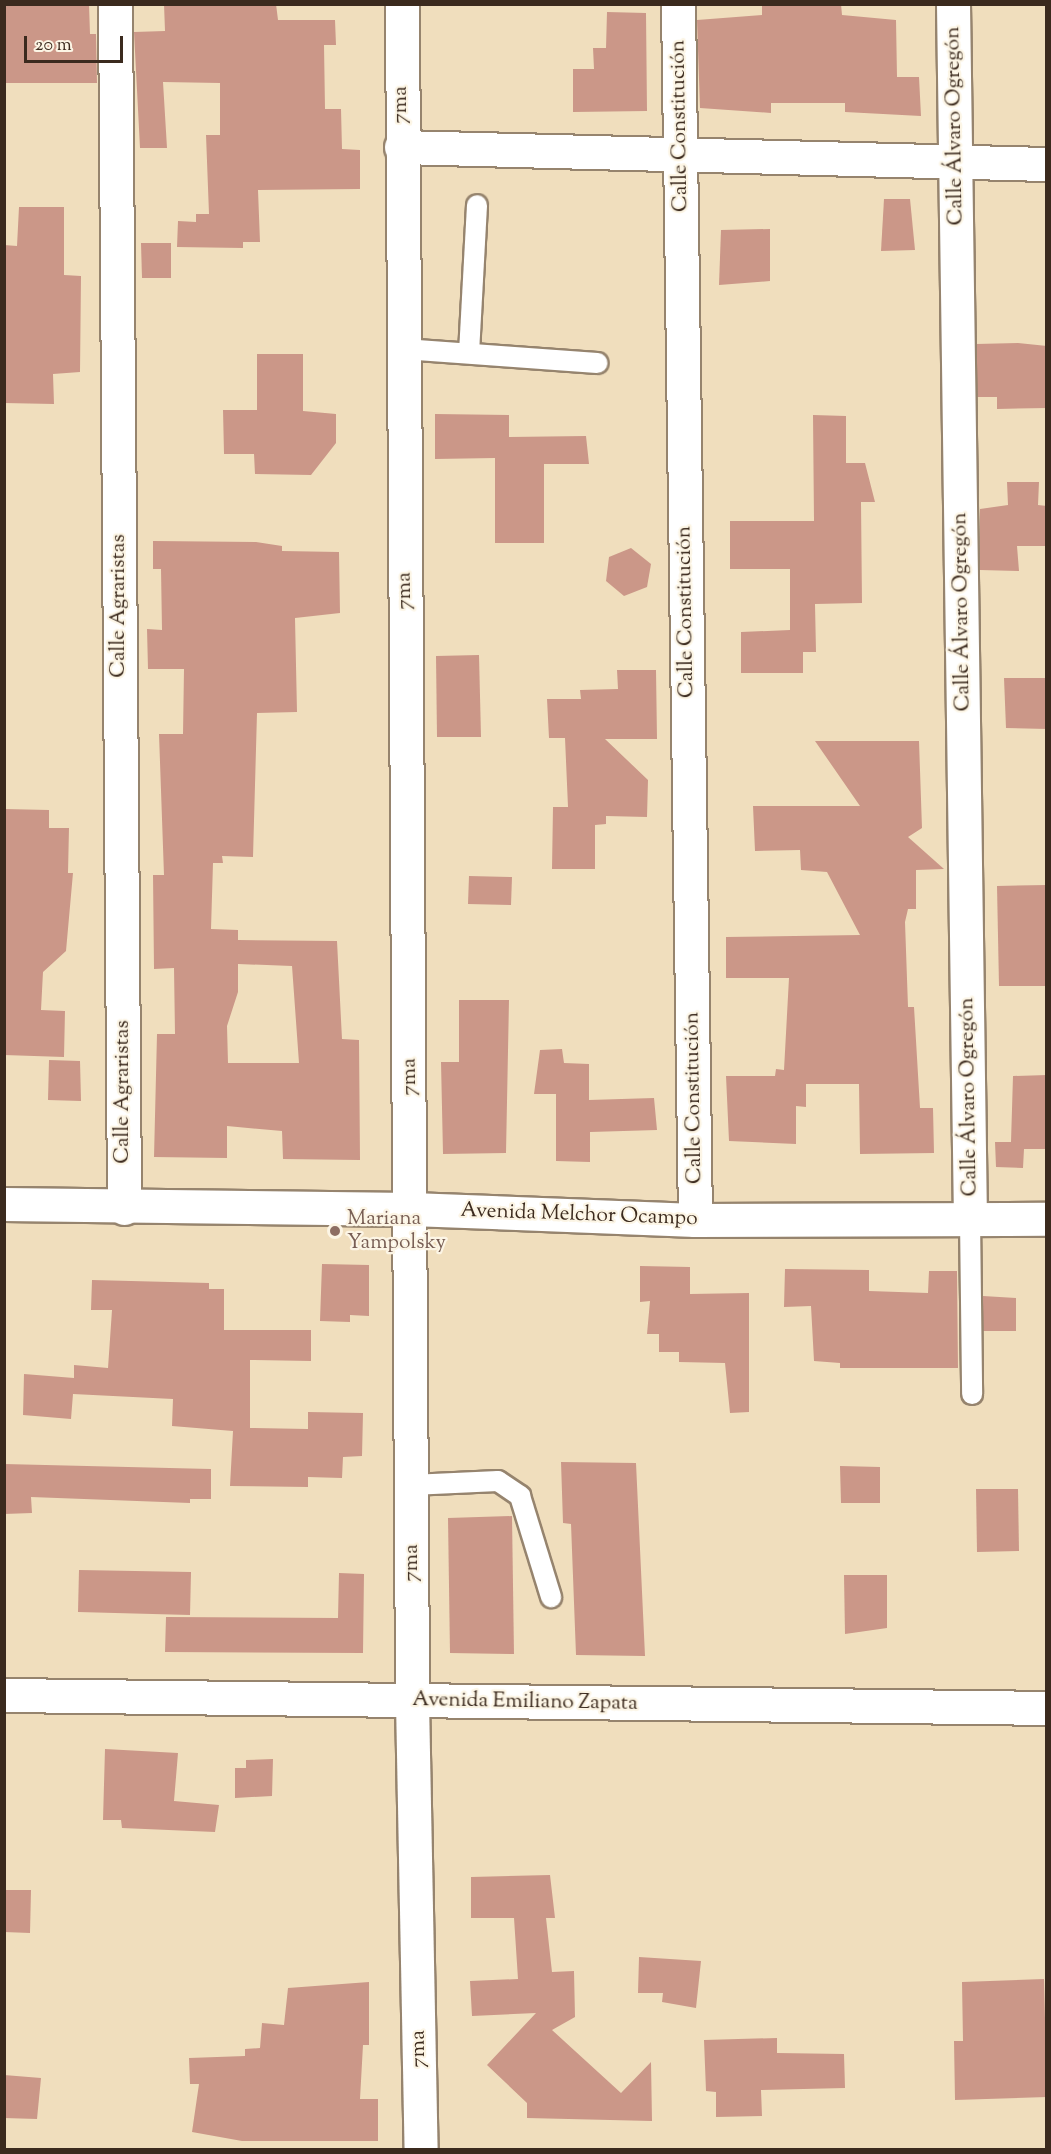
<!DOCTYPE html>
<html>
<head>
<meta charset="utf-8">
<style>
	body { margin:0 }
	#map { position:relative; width:1051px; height:2154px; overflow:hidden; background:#f0debd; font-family:"Sorts Mill Goudy",serif }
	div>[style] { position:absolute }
	.building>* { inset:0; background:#cb9788 }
	.roads { filter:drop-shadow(2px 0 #96846e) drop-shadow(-2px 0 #96846e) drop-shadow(0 2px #96846e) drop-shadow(0 -2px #96846e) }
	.lane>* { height:20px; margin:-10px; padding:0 10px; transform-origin:10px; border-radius:10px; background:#fff }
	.street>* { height:33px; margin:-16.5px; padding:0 16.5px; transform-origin:16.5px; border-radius:16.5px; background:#fff }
	.secondary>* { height:33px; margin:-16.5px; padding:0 16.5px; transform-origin:16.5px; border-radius:16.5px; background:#fff }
	.dots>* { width:16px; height:16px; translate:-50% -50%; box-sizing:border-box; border:3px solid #fcf5e5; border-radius:50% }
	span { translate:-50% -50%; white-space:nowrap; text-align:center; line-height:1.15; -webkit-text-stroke:4.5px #fcf5e5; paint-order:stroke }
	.street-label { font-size:21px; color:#3b2a1e }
	.education-label { font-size:21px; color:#785e54 }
	.left { translate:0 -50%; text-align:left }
	.frame { position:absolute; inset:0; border:6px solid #3b2a1e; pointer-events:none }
	.scale { position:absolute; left:24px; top:36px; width:99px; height:27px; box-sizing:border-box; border:3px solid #3b2a1e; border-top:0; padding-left:8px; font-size:18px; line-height:21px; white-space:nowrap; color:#3b2a1e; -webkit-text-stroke:4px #fcf5e5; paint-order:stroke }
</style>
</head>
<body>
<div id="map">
	<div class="building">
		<i style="clip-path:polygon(4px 4px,89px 4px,90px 34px,96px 34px,97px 83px,4px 83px)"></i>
		<i style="clip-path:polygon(164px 4px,276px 4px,278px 20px,335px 20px,336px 45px,324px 45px,325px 109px,341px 109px,342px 149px,360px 150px,360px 189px,258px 190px,260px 242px,243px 242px,243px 248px,177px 247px,178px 221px,196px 222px,196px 214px,209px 214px,206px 135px,220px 135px,220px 83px,163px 82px,167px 148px,140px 148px,134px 32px,165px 31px)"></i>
		<i style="clip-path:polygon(762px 4px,841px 4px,842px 15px,896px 20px,897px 77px,919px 77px,921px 116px,845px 112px,845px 103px,771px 103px,771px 113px,700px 108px,697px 20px,762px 15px)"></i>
		<i style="clip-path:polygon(607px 12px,646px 13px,647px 111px,573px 112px,573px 69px,594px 69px,593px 48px,606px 48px)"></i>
		<i style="clip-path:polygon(884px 199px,910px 199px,915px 250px,881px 251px)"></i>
		<i style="clip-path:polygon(19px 207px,64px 207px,64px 275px,81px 276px,80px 372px,53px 374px,54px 404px,4px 403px,4px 245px,17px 246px)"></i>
		<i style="clip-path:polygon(770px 229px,770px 281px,719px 285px,721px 230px)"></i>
		<i style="clip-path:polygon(141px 243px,171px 243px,171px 278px,142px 278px)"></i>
		<i style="clip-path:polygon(1018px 343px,1047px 346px,1047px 408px,997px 409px,997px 397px,977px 397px,976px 344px)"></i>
		<i style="clip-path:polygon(257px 354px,303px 354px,303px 411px,336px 414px,336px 443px,311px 475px,255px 474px,254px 454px,224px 454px,223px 410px,257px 410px)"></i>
		<i style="clip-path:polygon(435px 414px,509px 415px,509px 437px,586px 436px,589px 464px,544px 464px,544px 543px,495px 543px,495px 458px,435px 459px)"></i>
		<i style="clip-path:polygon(813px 415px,846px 416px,846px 463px,865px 463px,875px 502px,861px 502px,862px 603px,815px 604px,816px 652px,803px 652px,803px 673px,741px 673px,741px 632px,790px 630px,790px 569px,730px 569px,730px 521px,814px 521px)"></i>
		<i style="clip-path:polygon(1007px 482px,1039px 482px,1038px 505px,1047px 506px,1047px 546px,1017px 546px,1019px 571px,980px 570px,980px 509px,1008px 505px)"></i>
		<i style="clip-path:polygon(evenodd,153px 541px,256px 542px,282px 546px,282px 551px,339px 552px,340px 613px,295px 618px,297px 712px,257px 713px,253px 857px,222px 856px,223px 863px,213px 863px,211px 929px,238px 930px,238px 940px,337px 941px,342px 1039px,359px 1040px,360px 1160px,283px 1159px,282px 1131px,227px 1126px,227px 1158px,154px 1157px,157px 1034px,175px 1034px,174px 968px,154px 969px,153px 875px,164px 875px,159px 734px,183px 734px,184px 669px,148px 669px,147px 629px,162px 630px,161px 569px,153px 569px,153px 541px,238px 964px,292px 966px,299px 1063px,228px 1063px,227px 1026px,238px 992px,238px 964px)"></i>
		<i style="clip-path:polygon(631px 548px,651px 564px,647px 587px,624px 596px,606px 581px,609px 557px)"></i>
		<i style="clip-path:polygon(479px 655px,481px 737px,437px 737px,436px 656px)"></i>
		<i style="clip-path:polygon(617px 670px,656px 670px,657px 739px,605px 739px,648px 780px,647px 817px,606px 816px,606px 824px,595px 825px,595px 869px,552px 869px,553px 807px,568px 807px,565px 738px,549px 738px,547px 699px,581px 699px,580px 690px,618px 689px)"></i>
		<i style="clip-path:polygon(1004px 678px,1047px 678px,1047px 729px,1006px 728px)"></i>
		<i style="clip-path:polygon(815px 741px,919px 741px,922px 828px,908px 837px,944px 869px,916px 870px,916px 909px,908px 909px,905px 922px,908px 1007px,914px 1007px,920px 1108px,933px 1108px,934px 1153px,860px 1154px,859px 1084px,806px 1084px,806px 1107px,796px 1106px,796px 1144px,729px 1141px,726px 1076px,775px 1076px,776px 1069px,784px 1070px,789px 978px,726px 978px,726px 937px,860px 935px,827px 872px,801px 870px,800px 850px,755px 851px,753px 806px,860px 806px)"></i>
		<i style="clip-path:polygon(4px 809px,49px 810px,49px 828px,69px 828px,68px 873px,73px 873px,66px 951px,43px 972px,41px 1010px,65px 1011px,64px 1057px,4px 1055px)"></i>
		<i style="clip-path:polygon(469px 876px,512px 877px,511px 905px,468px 904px)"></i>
		<i style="clip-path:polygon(1047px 885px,1047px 986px,999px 986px,997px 886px)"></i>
		<i style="clip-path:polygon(459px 1000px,509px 1000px,506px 1153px,443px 1154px,441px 1062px,459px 1062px)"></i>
		<i style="clip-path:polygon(562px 1049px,564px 1063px,589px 1064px,589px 1100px,654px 1098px,657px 1130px,590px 1132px,590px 1162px,556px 1161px,556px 1094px,534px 1094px,540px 1050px)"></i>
		<i style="clip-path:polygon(49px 1060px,80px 1061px,81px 1101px,48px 1100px)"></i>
		<i style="clip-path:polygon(1047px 1075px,1047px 1149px,1024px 1149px,1023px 1168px,996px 1167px,995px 1142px,1011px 1142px,1013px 1076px)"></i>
		<i style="clip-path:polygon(322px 1264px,369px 1265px,369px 1316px,350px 1315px,350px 1322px,320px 1321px)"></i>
		<i style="clip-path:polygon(640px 1266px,690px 1267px,690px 1294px,749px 1293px,749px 1412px,730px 1413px,725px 1363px,679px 1362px,679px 1352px,659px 1352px,659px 1334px,647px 1334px,650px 1301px,640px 1302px)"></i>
		<i style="clip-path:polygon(785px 1269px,869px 1270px,869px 1291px,928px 1293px,929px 1271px,957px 1271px,958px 1368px,840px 1368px,840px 1363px,814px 1361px,811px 1306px,784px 1307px)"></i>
		<i style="clip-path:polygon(92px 1280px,209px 1283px,209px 1289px,224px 1289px,224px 1330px,311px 1330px,311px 1361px,250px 1360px,250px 1428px,308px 1429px,308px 1412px,363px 1413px,362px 1456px,343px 1457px,342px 1478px,308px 1477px,308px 1487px,230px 1486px,233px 1431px,172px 1426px,173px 1399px,73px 1394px,71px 1419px,23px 1415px,24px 1374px,74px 1378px,74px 1365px,108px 1368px,112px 1310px,91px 1310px)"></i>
		<i style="clip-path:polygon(983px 1296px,1016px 1298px,1016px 1331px,983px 1331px)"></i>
		<i style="clip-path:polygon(561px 1462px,636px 1463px,645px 1656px,576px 1655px,571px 1524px,563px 1523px)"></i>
		<i style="clip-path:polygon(4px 1464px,211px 1469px,211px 1499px,190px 1499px,190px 1503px,31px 1497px,32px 1513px,4px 1514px)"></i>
		<i style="clip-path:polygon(840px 1466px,880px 1467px,880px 1503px,841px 1503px)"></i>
		<i style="clip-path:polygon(976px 1489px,1018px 1489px,1019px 1551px,977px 1552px)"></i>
		<i style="clip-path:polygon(512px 1516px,514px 1654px,450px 1653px,448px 1518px)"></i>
		<i style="clip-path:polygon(79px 1570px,191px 1572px,190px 1615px,78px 1612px)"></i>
		<i style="clip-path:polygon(339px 1573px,364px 1574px,363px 1653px,165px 1652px,166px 1617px,338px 1618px)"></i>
		<i style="clip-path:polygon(844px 1575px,887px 1575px,887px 1628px,845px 1634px)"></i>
		<i style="clip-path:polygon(105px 1749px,178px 1753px,174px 1801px,219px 1805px,215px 1832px,122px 1828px,121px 1820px,103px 1820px)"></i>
		<i style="clip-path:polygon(273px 1759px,272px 1796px,235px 1798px,235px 1768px,246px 1768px,246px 1760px)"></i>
		<i style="clip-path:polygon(550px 1875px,555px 1918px,546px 1918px,552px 1972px,574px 1971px,575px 2017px,552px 2030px,621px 2093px,651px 2062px,652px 2121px,527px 2118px,527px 2103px,487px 2065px,536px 2013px,472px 2016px,470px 1981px,518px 1979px,514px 1918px,471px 1918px,471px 1877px)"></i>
		<i style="clip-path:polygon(4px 1890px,31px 1890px,30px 1933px,4px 1932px)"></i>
		<i style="clip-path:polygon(639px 1957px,701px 1961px,696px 2008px,662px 2002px,663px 1993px,638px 1993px)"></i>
		<i style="clip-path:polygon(1044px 1979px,1047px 2097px,955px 2100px,954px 2041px,963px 2041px,962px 1982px)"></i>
		<i style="clip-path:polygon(369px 1982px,369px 2045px,363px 2045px,360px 2099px,378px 2099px,378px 2141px,242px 2141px,192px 2132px,199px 2084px,190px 2084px,189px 2058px,245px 2056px,245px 2049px,260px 2048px,262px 2023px,284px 2025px,288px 1988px)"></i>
		<i style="clip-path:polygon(777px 2038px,777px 2053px,844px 2054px,845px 2088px,761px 2090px,762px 2116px,716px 2117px,716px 2092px,706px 2091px,704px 2040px)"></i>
		<i style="clip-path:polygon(4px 2075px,41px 2078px,37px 2119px,4px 2118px)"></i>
	</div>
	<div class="roads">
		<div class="lane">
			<i style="left:403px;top:349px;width:195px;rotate:4.1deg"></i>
			<i style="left:469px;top:353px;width:148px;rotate:-86.9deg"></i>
			<i style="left:970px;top:1219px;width:175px;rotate:89.3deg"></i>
			<i style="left:411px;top:1485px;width:87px;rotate:-2.6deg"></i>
			<i style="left:498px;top:1481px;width:27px;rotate:34deg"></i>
			<i style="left:520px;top:1496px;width:106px;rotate:72.9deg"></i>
		</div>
		<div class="street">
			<i style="left:115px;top:4px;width:1204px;rotate:89.57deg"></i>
			<i style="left:402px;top:4px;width:1697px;rotate:89.66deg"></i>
			<i style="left:412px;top:1701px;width:449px;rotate:88.9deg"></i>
			<i style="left:678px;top:4px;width:1216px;rotate:89.2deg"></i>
			<i style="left:953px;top:4px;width:1215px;rotate:89.2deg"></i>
			<i style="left:401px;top:147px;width:645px;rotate:1.51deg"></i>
			<i style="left:4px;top:1695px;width:1042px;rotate:0.71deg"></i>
		</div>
		<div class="secondary">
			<i style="left:4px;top:1204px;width:407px;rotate:0.7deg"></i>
			<i style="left:411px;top:1209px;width:284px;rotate:2.2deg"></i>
			<i style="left:695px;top:1220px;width:351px;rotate:-0.2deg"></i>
		</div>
	</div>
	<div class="dots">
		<i style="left:335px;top:1231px;background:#8d6e63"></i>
	</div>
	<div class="street-label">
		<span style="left:401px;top:105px;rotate:-90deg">7ma</span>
		<span style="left:680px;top:126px;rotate:-91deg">Calle Constitución</span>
		<span style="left:955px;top:126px;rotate:-91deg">Calle Álvaro Ogregón</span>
		<span style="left:405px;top:591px;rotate:-91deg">7ma</span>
		<span style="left:119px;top:606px;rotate:-90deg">Calle Agraristas</span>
		<span style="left:686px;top:612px;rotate:-91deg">Calle Constitución</span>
		<span style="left:962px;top:612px;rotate:-91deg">Calle Álvaro Ogregón</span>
		<span style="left:410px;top:1077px;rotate:-91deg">7ma</span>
		<span style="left:123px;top:1092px;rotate:-90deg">Calle Agraristas</span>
		<span style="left:969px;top:1097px;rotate:-91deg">Calle Álvaro Ogregón</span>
		<span style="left:694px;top:1098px;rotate:-91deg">Calle Constitución</span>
		<span style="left:579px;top:1215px;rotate:2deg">Avenida Melchor Ocampo</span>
		<span style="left:412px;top:1563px;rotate:-90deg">7ma</span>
		<span style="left:525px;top:1702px;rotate:1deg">Avenida Emiliano Zapata</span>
		<span style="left:419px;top:2049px;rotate:-91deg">7ma</span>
	</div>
	<div class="education-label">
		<span class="left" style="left:347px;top:1231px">Mariana<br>Yampolsky</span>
	</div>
	<div class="frame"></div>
	<div class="scale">20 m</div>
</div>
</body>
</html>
